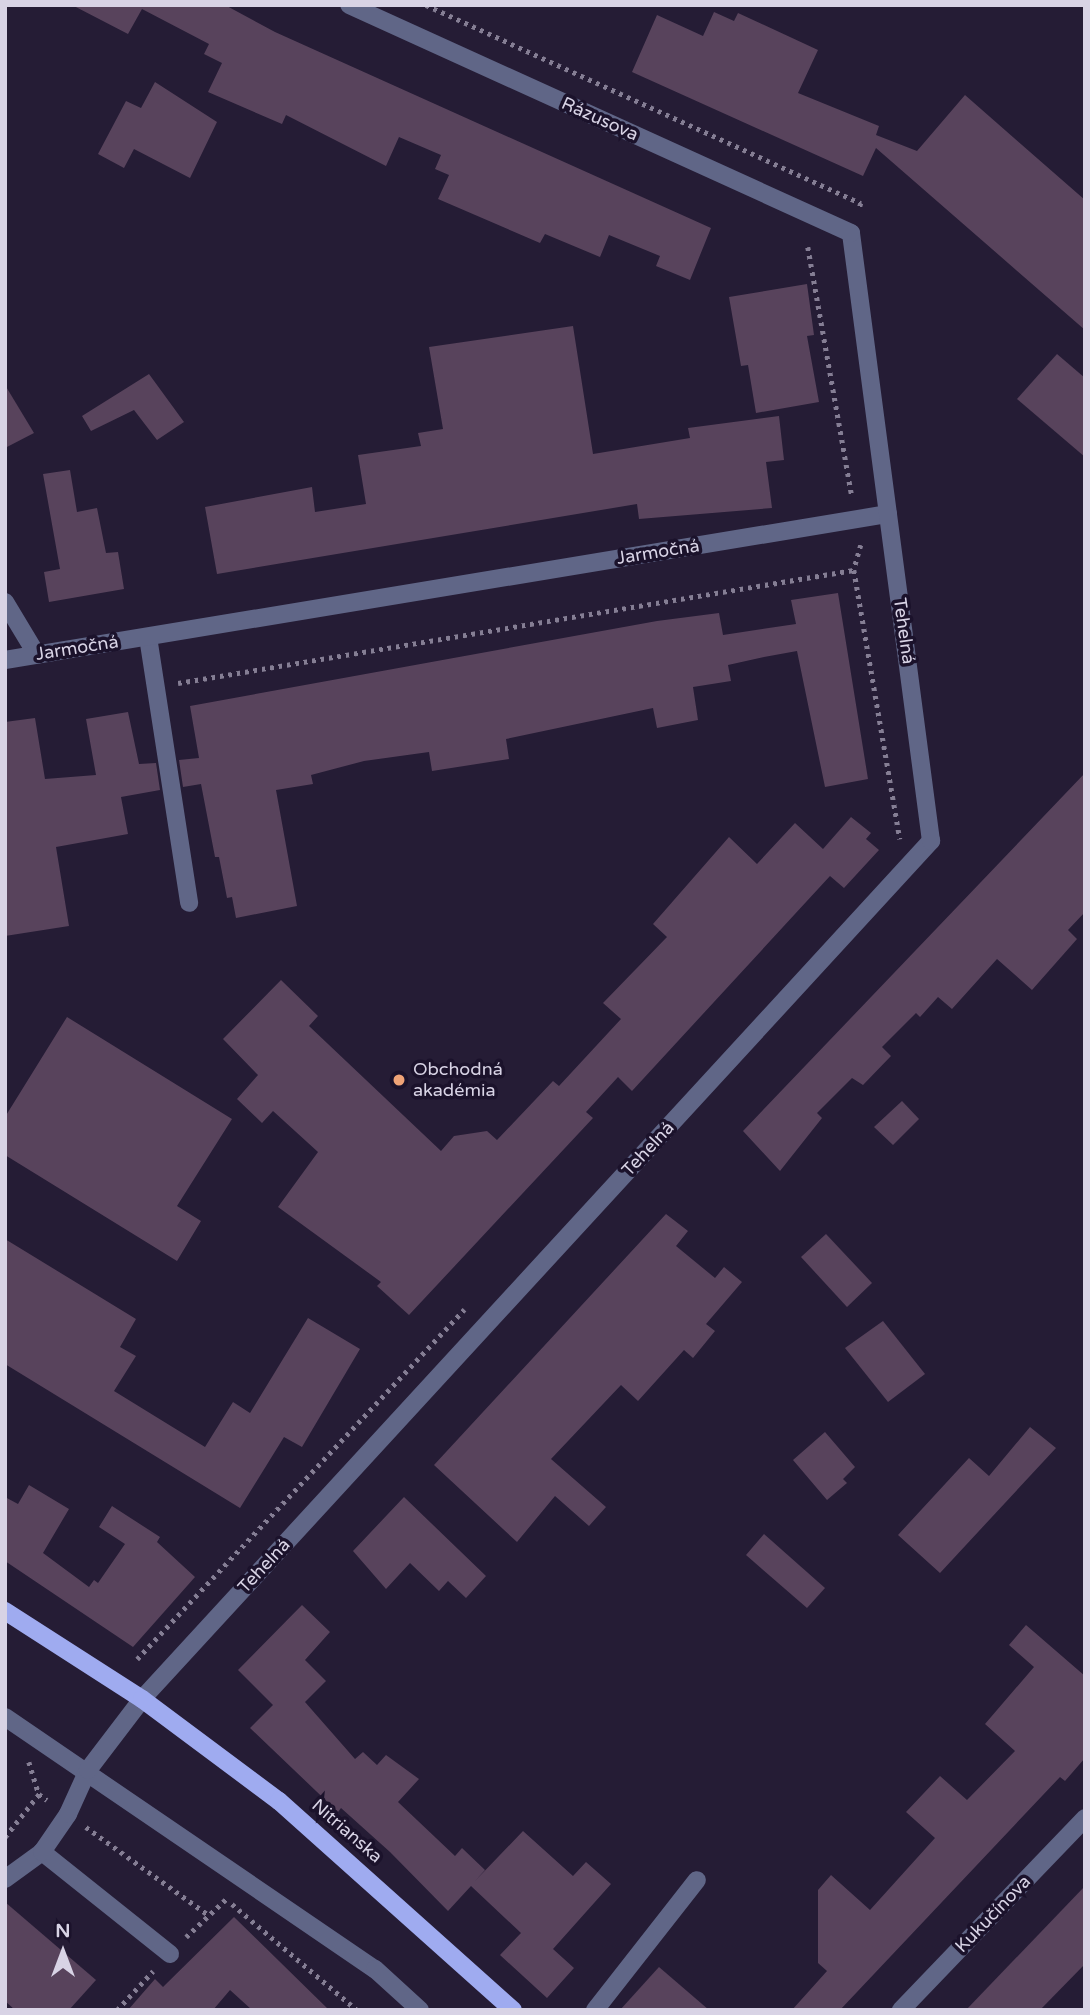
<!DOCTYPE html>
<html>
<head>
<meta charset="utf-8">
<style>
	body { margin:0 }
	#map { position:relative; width:1090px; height:2015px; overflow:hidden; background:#251c35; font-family:"Varela Round",sans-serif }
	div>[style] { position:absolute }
	.building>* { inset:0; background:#58435c }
	.path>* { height:4.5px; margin-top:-2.25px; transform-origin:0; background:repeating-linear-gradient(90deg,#857e94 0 3.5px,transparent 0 8.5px) }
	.minor>* { height:18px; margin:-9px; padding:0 9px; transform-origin:9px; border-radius:9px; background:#606687 }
	.major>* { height:18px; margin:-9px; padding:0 9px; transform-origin:9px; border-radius:9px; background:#9fabf0 }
	.dots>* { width:19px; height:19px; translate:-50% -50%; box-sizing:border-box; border:4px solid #1b122b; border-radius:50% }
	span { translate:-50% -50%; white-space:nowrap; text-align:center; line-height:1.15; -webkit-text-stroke:7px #1b122b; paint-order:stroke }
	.street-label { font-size:18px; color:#d8d3e5 }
	.poi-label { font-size:18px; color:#d8d3e5 }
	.left { translate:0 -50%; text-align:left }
	.frame { position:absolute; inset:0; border:7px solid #d8d3e5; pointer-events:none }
	.north { position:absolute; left:28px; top:1917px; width:70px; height:70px; -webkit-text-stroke:5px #1b122b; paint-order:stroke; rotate:0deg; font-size:19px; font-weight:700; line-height:28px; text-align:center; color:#d8d3e5 }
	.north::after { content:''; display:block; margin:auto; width:24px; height:32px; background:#d8d3e5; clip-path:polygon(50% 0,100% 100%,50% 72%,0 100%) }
</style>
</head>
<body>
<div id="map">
	<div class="building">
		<i style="clip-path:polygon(72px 5px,225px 5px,275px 32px,711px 228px,690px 280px,656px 266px,660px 256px,609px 235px,600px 257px,545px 234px,540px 243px,438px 199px,449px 175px,435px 169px,441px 155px,399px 137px,386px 166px,286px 115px,282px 124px,208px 92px,222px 63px,204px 54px,209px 44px,142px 9px,128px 34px)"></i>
		<i style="clip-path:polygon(714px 12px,734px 21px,738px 13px,818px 50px,798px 93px,879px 126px,876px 135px,917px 151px,965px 95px,1085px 200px,1085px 330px,876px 148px,863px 176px,632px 72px,657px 15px,703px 36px)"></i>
		<i style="clip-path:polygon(155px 82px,217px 122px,190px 178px,134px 149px,124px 168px,98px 154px,126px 101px,141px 108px)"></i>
		<i style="clip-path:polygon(807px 284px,814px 335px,807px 336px,819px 402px,756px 413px,748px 365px,741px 366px,729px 297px)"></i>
		<i style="clip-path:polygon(573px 326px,593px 454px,690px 438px,688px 428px,779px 416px,784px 460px,766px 462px,772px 508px,639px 519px,637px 504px,217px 574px,205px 507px,312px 487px,315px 512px,366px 504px,358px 455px,421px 446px,418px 433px,443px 429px,429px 347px)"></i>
		<i style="clip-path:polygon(1057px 354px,1085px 378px,1085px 457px,1017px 399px)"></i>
		<i style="clip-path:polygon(149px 374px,184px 422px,157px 440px,134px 410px,91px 431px,82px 416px)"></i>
		<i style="clip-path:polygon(5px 385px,34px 433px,5px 448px)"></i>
		<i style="clip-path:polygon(70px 470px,77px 512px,97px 508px,106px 553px,118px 552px,124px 589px,49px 602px,44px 572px,60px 569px,43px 474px)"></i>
		<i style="clip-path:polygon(838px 593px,868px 779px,825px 787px,797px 651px,764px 657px,728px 665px,731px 681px,693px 687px,698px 720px,657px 728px,653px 708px,506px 739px,509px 759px,432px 771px,429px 752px,364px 761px,311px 775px,313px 784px,276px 790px,297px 906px,236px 918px,232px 897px,227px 898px,219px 857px,215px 857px,201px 784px,183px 787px,179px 760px,199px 758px,190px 706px,657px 621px,719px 613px,723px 635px,796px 624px,791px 600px)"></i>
		<i style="clip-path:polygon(128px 712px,139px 764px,156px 763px,160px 790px,121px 797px,128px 834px,56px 847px,69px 926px,5px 936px,5px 722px,35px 718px,45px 779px,96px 775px,86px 719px)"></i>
		<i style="clip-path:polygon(1085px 773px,1085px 912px,1068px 930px,1077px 939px,1032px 990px,997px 959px,952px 1009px,938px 997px,920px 1017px,916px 1013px,882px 1047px,891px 1056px,863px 1085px,852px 1078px,817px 1113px,822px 1118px,780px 1171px,743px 1131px)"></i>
		<i style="clip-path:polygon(851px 817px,871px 833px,866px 839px,879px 850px,844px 888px,830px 876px,632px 1091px,618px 1077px,586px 1112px,593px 1118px,409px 1315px,377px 1286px,381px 1282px,278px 1207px,318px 1152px,273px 1111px,262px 1123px,237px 1099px,258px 1075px,223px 1039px,281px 980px,318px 1016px,309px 1026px,441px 1151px,454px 1136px,487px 1131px,497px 1140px,553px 1081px,559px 1086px,621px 1019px,603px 1003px,667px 937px,653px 924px,729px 837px,757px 864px,795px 823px,823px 849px)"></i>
		<i style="clip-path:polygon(67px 1017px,232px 1119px,177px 1206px,201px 1221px,177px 1261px,5px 1155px,5px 1117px)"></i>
		<i style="clip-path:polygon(902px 1101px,919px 1119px,893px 1145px,874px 1127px)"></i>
		<i style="clip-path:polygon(666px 1214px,688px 1231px,676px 1246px,715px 1278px,724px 1267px,742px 1282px,706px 1324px,715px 1331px,693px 1358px,684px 1350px,638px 1401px,621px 1385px,551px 1459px,606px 1507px,589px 1526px,555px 1496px,517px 1542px,434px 1465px)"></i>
		<i style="clip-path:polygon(826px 1234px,872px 1283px,847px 1307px,801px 1257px)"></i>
		<i style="clip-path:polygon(5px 1239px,136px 1319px,120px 1347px,136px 1356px,114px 1391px,205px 1447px,233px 1402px,250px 1413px,308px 1318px,360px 1349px,302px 1447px,284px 1437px,240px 1508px,5px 1364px)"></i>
		<i style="clip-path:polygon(883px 1321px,925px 1374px,888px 1402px,845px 1348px)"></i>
		<i style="clip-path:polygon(1030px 1427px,1056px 1448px,940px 1573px,898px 1535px,969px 1458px,989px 1476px)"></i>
		<i style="clip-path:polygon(825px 1432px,855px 1467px,843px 1479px,847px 1483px,827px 1500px,793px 1460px)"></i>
		<i style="clip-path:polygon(29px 1485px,69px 1509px,43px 1553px,89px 1587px,94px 1580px,98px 1583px,125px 1544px,99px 1527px,112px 1506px,160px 1537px,157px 1542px,195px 1577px,133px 1647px,5px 1561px,5px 1497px,18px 1504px)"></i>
		<i style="clip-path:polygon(404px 1497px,486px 1576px,466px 1598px,448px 1581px,439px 1591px,410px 1563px,386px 1589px,353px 1551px)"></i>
		<i style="clip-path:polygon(764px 1534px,825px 1588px,807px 1608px,746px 1555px)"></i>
		<i style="clip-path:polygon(302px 1605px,330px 1632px,305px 1660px,326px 1681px,305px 1702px,355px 1759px,363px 1752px,377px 1765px,386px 1755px,419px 1779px,398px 1802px,455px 1856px,462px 1848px,485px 1870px,475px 1881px,523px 1831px,573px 1876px,586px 1862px,611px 1884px,553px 1949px,574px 1968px,547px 1998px,500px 1955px,521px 1933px,471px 1886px,448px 1911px,390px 1852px,341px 1808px,338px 1812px,250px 1728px,273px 1705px,238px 1670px)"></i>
		<i style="clip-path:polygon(1026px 1625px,1085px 1676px,1085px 1758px,1065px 1781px,1060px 1777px,840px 2010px,792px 2010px,827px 1971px,818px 1963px,818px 1890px,831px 1875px,870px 1910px,935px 1838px,906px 1812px,940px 1776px,967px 1800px,1015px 1751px,985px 1724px,1034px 1667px,1009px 1645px)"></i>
		<i style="clip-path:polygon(1085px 1886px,1085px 1964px,1040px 2010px,966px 2010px)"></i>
		<i style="clip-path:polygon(5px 1902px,96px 1980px,69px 2010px,15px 2010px,5px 2001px)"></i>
		<i style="clip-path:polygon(234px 1917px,329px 2010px,252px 2010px,230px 1990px,213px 2010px,128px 2010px,155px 1979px,163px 1987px)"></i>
		<i style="clip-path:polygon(659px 1967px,709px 2010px,620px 2010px)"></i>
	</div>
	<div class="path">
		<i style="left:426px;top:5px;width:478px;rotate:24.5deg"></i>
		<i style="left:861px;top:203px;width:7px;rotate:106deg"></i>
		<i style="left:808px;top:247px;width:254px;rotate:80deg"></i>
		<i style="left:861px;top:545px;width:26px;rotate:106deg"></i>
		<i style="left:854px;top:570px;width:273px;rotate:80.3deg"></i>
		<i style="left:178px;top:683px;width:685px;rotate:-9.49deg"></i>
		<i style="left:137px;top:1659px;width:479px;rotate:-46.9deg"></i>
		<i style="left:29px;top:1762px;width:34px;rotate:73deg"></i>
		<i style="left:39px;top:1794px;width:10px;rotate:37deg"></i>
		<i style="left:86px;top:1827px;width:149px;rotate:35.7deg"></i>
		<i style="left:5px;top:1837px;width:55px;rotate:-51.7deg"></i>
		<i style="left:232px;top:1904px;width:164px;rotate:40.3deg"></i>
		<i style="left:186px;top:1937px;width:55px;rotate:-43.5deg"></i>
		<i style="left:117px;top:2010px;width:53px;rotate:-47.3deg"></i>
	</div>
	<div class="minor">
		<i style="left:5px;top:602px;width:62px;rotate:58.9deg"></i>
		<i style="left:148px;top:637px;width:269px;rotate:81.2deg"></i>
		<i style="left:5px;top:660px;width:895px;rotate:-9.39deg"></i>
		<i style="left:5px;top:1717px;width:448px;rotate:34.3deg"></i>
		<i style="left:375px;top:1969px;width:61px;rotate:42.3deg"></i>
		<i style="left:5px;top:1879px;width:46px;rotate:-36.1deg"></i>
		<i style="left:170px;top:1954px;width:164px;rotate:-141.4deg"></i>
		<i style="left:42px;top:1852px;width:46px;rotate:-55.6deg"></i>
		<i style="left:68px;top:1814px;width:48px;rotate:-65.6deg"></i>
		<i style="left:88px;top:1770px;width:89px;rotate:-52.7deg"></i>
		<i style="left:142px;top:1699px;width:1166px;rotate:-47.4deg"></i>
		<i style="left:931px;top:841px;width:613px;rotate:-97.5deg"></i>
		<i style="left:851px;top:233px;width:551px;rotate:-155.57deg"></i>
		<i style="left:595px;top:2010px;width:165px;rotate:-51.9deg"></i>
		<i style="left:901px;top:2010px;width:266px;rotate:-46.2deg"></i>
	</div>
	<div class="major">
		<i style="left:5px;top:1611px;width:163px;rotate:32.7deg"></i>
		<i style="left:142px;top:1699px;width:171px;rotate:36.7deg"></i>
		<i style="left:279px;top:1801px;width:314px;rotate:41.8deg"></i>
	</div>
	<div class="dots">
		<i style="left:399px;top:1080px;background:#efa377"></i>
	</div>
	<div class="street-label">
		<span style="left:600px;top:119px;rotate:24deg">Rázusova</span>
		<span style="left:658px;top:552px;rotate:-9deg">Jarmočná</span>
		<span style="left:904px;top:631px;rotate:82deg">Tehelná</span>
		<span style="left:77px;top:648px;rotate:-9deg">Jarmočná</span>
		<span style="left:648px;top:1149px;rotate:-47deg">Tehelná</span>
		<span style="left:264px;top:1566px;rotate:-47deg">Tehelná</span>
		<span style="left:347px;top:1831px;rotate:41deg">Nitrianska</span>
		<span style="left:993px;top:1914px;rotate:-46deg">Kukučínova</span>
	</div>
	<div class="poi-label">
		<span class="left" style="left:413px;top:1080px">Obchodná<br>akadémia</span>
	</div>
	<div class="frame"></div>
	<div class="north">N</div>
</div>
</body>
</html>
